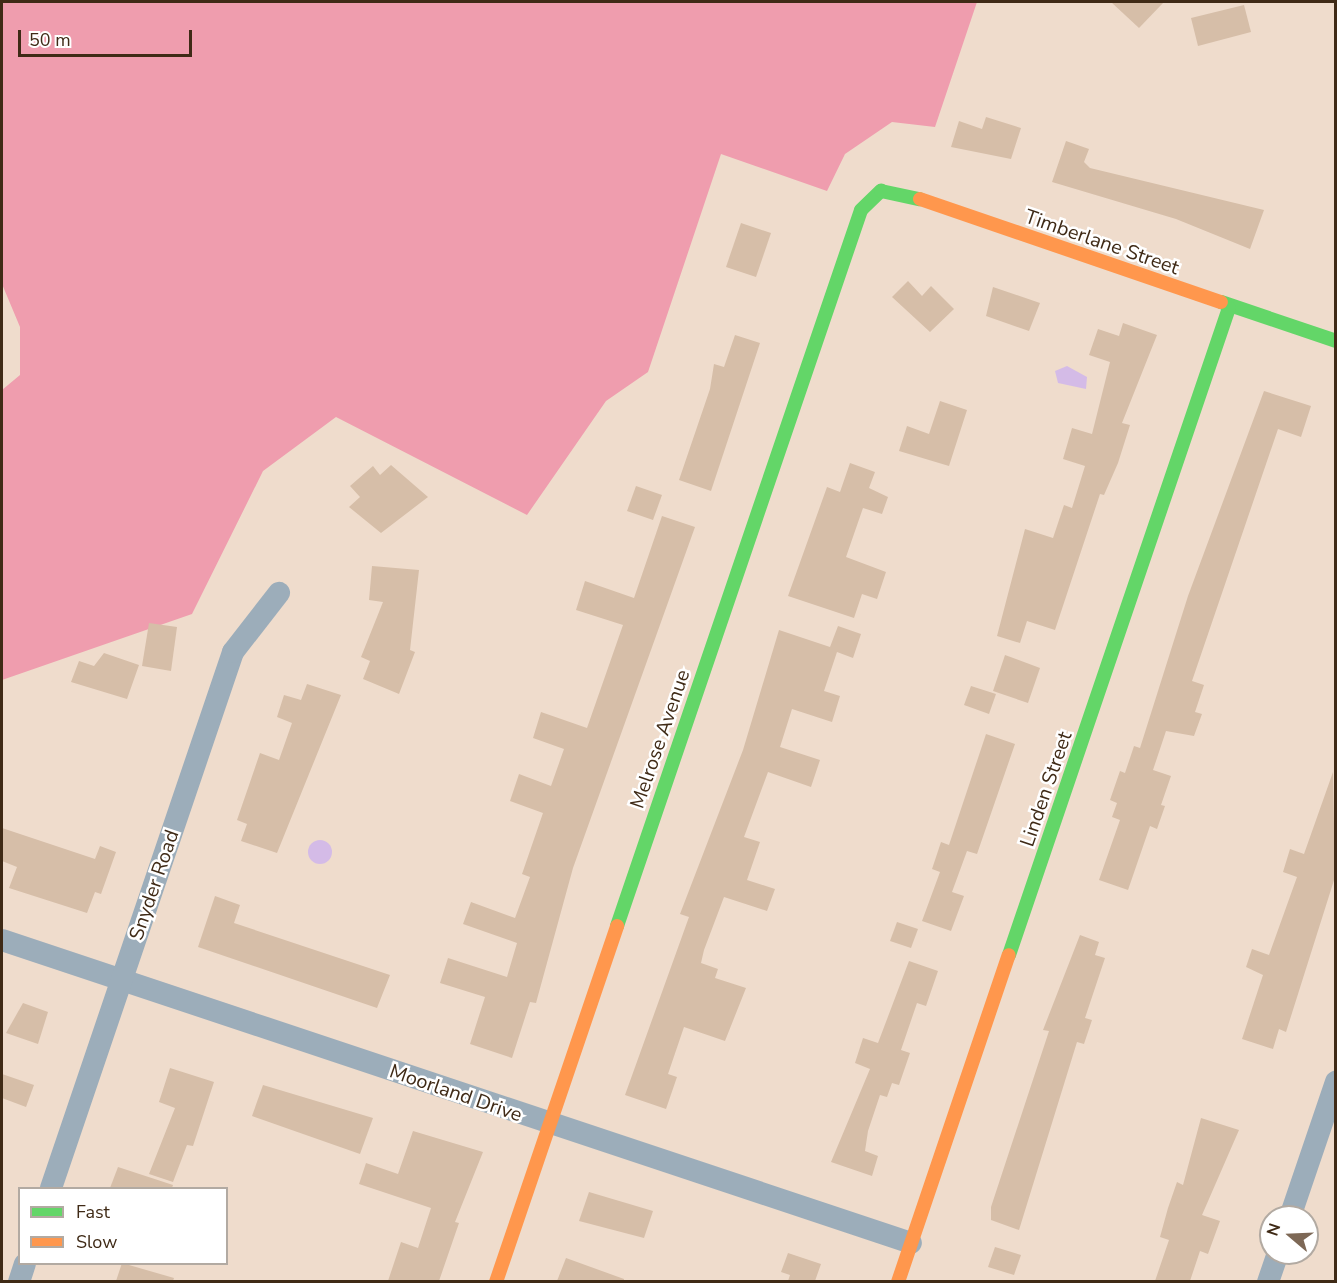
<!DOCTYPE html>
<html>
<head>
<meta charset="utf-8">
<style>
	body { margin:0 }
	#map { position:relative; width:1337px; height:1283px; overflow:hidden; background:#efdccc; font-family:"Nunito Sans",sans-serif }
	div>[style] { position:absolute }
	.forest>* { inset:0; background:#ef9dae }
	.water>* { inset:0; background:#d4bbe7 }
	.round { border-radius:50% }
	.building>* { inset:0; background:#d6bea8 }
	.street>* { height:22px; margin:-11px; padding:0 11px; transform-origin:11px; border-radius:11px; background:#9cadba }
	.fast>* { height:14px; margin:-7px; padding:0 7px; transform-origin:7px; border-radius:7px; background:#63d668 }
	.slow>* { height:14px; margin:-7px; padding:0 7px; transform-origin:7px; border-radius:7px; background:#ff974d }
	span { translate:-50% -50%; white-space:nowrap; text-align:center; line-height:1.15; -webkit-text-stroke:5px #fff; paint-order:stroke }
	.street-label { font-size:20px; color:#3f2a16 }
	.frame { position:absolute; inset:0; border:3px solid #3f2a16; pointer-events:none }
	.legend { position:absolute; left:18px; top:1187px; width:210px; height:78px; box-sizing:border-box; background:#fff; border:2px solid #b2aaa2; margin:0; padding:8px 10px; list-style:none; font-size:18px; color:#3f2a16 }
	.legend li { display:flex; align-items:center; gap:12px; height:30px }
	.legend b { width:30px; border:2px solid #b2aaa2 }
	.north { position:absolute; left:1259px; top:1205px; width:60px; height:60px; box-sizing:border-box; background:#fff; border:2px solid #b2aaa2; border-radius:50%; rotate:289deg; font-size:16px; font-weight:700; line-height:24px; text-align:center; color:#3f2a16 }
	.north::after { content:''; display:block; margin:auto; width:21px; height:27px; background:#7d6856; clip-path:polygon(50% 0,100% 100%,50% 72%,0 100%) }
	.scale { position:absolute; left:18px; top:30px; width:174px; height:27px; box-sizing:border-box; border:3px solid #3f2a16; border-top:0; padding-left:8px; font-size:18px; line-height:21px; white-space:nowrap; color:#3f2a16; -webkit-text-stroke:4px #fff; paint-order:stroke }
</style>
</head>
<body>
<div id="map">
	<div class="forest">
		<i style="clip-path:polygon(2px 2px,977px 2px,935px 127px,892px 122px,845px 154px,827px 191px,721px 154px,648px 372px,606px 401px,527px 515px,336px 417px,263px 471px,192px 614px,2px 680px,2px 390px,20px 375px,20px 327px,2px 284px)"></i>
	</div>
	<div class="water">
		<i style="clip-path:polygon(1067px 366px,1087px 377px,1086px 389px,1058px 383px,1055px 371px)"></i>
		<i class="round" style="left:308px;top:840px;width:24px;height:24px"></i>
	</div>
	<div class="building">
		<i style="clip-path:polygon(1111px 2px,1164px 2px,1139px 28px)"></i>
		<i style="clip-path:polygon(1244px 5px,1251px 32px,1198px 46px,1191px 18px)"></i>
		<i style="clip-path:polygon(986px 117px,1021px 128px,1011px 159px,951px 147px,959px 121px,982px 129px)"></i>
		<i style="clip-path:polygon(1066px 141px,1089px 149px,1084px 162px,1090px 168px,1264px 210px,1250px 249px,1176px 219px,1052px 182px)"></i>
		<i style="clip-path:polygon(741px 223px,771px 233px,756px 277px,726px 267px)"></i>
		<i style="clip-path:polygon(908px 281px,922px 296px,931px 286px,954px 309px,930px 332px,892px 297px)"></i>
		<i style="clip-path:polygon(993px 287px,1040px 303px,1029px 331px,986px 316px)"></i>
		<i style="clip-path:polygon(1123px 323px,1157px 335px,1122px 423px,1130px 425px,1118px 463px,1104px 495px,1100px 494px,1055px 630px,1027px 621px,1020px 643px,997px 636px,1025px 529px,1053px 538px,1064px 505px,1072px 508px,1085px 466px,1063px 459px,1072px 428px,1092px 434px,1110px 362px,1089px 355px,1098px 329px,1119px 336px)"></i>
		<i style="clip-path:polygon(735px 335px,760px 343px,711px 491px,679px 480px,710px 389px,714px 364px,724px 367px)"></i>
		<i style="clip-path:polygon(1264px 391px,1311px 406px,1301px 437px,1278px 429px,1192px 681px,1204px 685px,1195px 712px,1202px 714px,1194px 736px,1166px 731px,1153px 770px,1171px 776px,1161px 805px,1165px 806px,1157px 829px,1150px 826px,1128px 890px,1099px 880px,1120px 820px,1112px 817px,1117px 803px,1110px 800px,1120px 771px,1125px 773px,1134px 746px,1140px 748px,1188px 596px)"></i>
		<i style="clip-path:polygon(940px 401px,967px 410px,949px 466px,899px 451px,907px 426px,929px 434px)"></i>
		<i style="clip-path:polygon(850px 463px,875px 472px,869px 488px,888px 497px,882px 514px,863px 508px,846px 557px,886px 572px,877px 599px,862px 594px,854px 618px,788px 596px,827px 487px,840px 492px)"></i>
		<i style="clip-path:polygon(391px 465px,428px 497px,381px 533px,349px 507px,360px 497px,350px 486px,373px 466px,380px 475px)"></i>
		<i style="clip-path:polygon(636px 486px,662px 495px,653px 520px,627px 511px)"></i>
		<i style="clip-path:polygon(662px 516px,695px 527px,573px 868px,536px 1003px,530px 1002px,512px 1058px,470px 1044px,485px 997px,440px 983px,448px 958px,507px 977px,517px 943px,463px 924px,471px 902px,515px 918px,530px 877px,522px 874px,543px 813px,510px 801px,519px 774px,551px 786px,564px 749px,533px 738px,541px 712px,587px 728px,623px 625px,576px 610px,585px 581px,634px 598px)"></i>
		<i style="clip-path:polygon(372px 566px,419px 570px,410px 650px,415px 652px,399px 694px,363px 679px,370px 661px,361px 657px,383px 602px,369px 600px)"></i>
		<i style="clip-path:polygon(149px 623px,177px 627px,171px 671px,142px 666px)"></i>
		<i style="clip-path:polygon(838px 626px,861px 634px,853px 658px,837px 652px,824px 691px,840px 696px,832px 722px,792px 709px,780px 747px,820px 760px,811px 787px,768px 772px,744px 837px,760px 842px,747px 880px,775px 889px,767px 911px,724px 897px,704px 950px,701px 963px,718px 969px,715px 978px,746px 988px,725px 1041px,684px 1027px,668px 1074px,677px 1077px,666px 1109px,625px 1095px,689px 917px,680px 914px,743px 750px,779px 630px,830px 647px)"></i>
		<i style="clip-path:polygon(104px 653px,139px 665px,127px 699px,71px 682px,79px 661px,94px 666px)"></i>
		<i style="clip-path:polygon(1005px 655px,1040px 668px,1028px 703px,993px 691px)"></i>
		<i style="clip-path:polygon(307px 684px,341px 695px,277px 853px,241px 841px,247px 824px,237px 820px,260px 753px,279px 760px,292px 723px,277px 717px,284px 695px,301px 700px)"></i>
		<i style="clip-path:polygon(971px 686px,996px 694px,989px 714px,964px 705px)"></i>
		<i style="clip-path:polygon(986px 734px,1015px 744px,977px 854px,967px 851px,952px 892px,964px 896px,951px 931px,922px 921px,940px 872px,932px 869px,941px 842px,949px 845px)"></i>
		<i style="clip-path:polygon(1333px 772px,1335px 877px,1286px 1032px,1279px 1029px,1273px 1049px,1242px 1039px,1263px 975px,1246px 967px,1252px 949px,1269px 955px,1297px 877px,1283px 872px,1290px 849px,1304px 854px)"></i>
		<i style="clip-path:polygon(2px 828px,95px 859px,100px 846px,116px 852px,101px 894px,95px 892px,87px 913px,9px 888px,17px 867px,2px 861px)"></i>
		<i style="clip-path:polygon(215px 896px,240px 905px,234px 923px,390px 975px,377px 1008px,198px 947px)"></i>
		<i style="clip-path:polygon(897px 922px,918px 929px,911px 948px,890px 941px)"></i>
		<i style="clip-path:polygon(1080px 935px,1099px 942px,1095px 955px,1105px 958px,1085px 1018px,1092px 1020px,1084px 1044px,1077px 1042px,1019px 1230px,991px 1220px,991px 1207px,1049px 1031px,1043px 1030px)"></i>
		<i style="clip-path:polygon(909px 961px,938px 971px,926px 1006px,917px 1003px,901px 1050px,910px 1053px,899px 1085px,892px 1083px,887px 1097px,880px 1095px,868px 1131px,865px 1151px,878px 1156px,872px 1176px,831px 1162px,870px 1069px,855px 1063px,863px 1038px,878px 1043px)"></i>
		<i style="clip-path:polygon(23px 1003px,48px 1012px,38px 1044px,6px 1033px)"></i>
		<i style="clip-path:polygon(170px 1068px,214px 1082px,193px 1146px,187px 1145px,173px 1182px,149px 1174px,175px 1108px,159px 1102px)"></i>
		<i style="clip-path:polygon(2px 1074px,34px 1085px,26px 1107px,2px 1098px)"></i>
		<i style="clip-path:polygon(263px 1085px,373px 1118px,360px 1154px,252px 1116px)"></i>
		<i style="clip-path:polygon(1201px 1118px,1239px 1130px,1202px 1215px,1220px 1221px,1208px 1254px,1200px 1251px,1190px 1281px,1155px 1281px,1169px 1240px,1160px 1237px,1168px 1208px,1177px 1182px,1183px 1185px)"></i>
		<i style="clip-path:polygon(413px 1131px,483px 1152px,455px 1222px,459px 1223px,439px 1281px,388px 1281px,401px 1242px,418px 1248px,431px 1208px,359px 1184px,366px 1163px,398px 1174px)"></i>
		<i style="clip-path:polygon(118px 1167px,173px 1185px,172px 1188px,110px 1188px)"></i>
		<i style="clip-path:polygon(589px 1192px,653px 1211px,644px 1238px,579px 1221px)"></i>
		<i style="clip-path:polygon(995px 1247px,1021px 1255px,1014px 1275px,988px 1267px)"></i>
		<i style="clip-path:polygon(788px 1253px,821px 1264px,815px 1281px,788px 1281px,790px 1275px,781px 1272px)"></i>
		<i style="clip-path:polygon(566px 1258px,624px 1279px,624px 1281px,557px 1281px)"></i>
		<i style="clip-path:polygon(122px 1263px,174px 1278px,173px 1281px,116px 1281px)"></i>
	</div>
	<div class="street">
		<i style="left:2px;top:940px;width:958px;rotate:18.43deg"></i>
		<i style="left:51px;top:1188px;width:566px;rotate:-71.24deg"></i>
		<i style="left:233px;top:652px;width:75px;rotate:-52.1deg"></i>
		<i style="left:1290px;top:1217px;width:143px;rotate:-71.2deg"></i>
		<i style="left:19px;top:1282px;width:19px;rotate:-72deg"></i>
		<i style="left:1268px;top:1282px;width:31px;rotate:-71deg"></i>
	</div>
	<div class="fast">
		<i style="left:1221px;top:302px;width:121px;rotate:18.7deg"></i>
		<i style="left:617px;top:926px;width:756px;rotate:-71.18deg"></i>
		<i style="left:861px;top:210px;width:28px;rotate:-44deg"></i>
		<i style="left:881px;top:191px;width:40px;rotate:12deg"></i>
		<i style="left:1009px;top:955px;width:683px;rotate:-71.22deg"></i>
	</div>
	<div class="slow">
		<i style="left:920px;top:199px;width:318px;rotate:18.9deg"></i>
		<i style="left:496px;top:1282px;width:376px;rotate:-71.2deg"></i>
		<i style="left:898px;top:1282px;width:345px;rotate:-71.3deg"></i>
	</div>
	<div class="street-label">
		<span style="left:1102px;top:242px;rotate:19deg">Timberlane Street</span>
		<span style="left:660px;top:739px;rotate:-71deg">Melrose Avenue</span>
		<span style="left:1046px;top:789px;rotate:-71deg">Linden Street</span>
		<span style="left:154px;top:885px;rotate:-71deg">Snyder Road</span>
		<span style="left:456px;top:1093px;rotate:19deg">Moorland Drive</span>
	</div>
	<div class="frame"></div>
	<ul class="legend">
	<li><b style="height:8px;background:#63d668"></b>Fast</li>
	<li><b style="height:8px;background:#ff974d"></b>Slow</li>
	</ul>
	<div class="north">N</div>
	<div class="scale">50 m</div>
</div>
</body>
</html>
